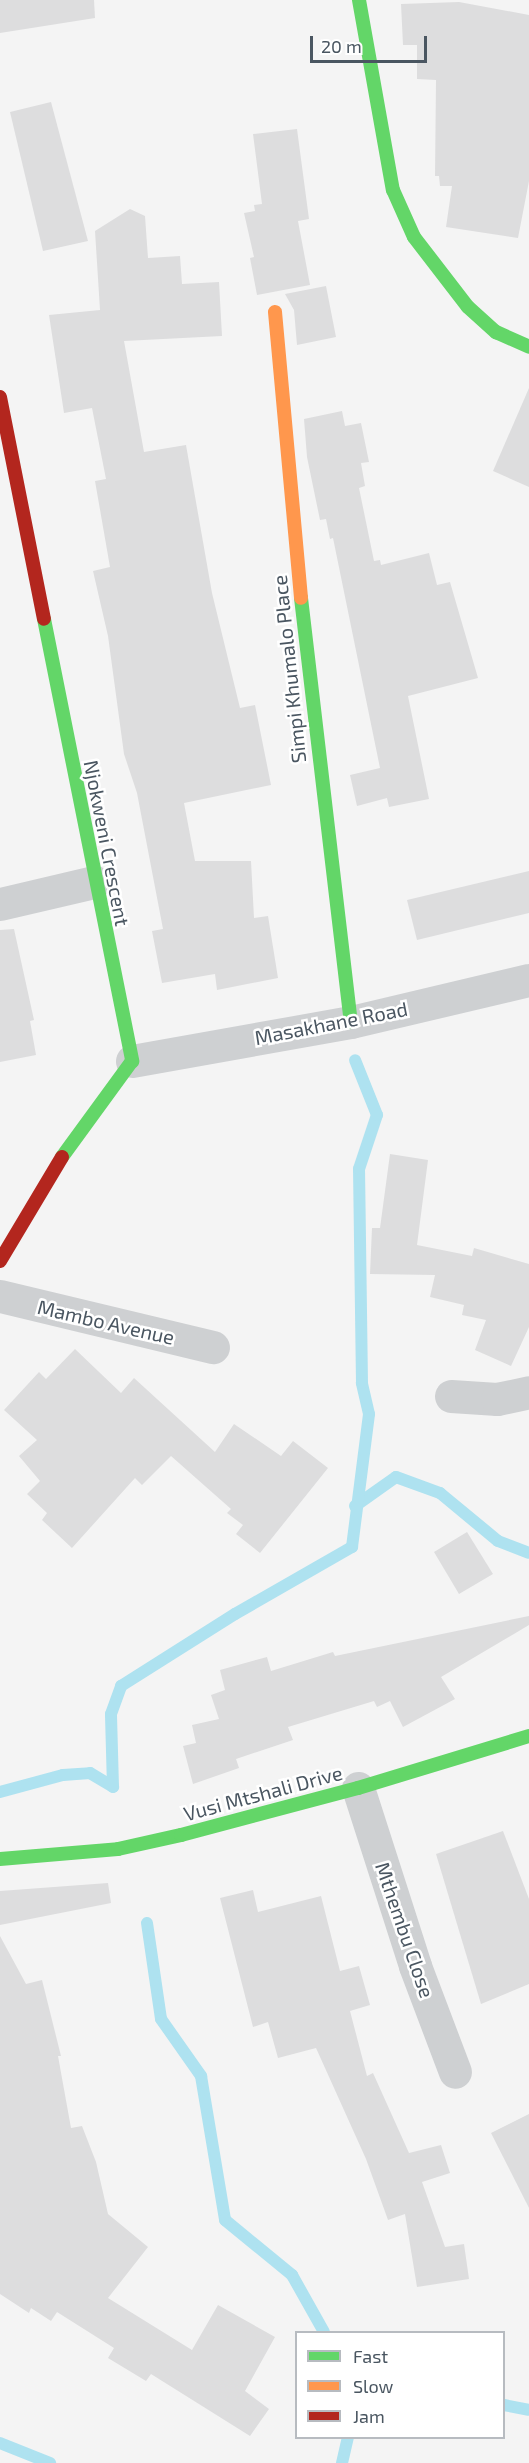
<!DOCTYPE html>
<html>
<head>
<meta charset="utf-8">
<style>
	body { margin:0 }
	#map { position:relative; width:529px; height:2463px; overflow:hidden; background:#f4f4f4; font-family:"Exo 2",sans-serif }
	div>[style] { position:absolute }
	.stream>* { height:12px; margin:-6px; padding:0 6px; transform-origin:6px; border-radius:6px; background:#aee2f0 }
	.building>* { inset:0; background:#ddddde }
	.street>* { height:33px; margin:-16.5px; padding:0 16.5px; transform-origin:16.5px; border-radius:16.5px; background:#ced0d2 }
	.fast>* { height:14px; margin:-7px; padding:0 7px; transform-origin:7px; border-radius:7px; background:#63d668 }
	.slow>* { height:14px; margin:-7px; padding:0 7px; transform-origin:7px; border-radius:7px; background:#ff974d }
	.jam>* { height:14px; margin:-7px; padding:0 7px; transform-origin:7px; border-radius:7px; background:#b3261e }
	span { translate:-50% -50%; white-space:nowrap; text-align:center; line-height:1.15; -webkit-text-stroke:5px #fff; paint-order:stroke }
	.street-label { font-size:20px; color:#4a5661 }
	.legend { position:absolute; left:295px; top:2331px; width:210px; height:108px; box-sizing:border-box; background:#fff; border:2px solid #b7bbc0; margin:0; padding:8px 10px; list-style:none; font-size:18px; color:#4a5661 }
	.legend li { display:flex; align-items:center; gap:12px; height:30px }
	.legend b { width:30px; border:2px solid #b7bbc0 }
	.scale { position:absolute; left:310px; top:36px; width:117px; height:27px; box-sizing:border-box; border:3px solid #4a5661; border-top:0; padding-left:8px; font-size:18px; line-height:21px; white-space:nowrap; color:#4a5661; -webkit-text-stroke:4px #fff; paint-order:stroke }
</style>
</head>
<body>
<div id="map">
	<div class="stream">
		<i style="left:355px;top:1506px;width:50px;rotate:-35.3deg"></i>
		<i style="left:396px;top:1477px;width:47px;rotate:20deg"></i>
		<i style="left:440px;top:1493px;width:75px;rotate:39.6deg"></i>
		<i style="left:498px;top:1541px;width:33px;rotate:21deg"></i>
		<i style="left:113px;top:1787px;width:73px;rotate:-91.6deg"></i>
		<i style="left:111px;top:1714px;width:30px;rotate:-70deg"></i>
		<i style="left:121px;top:1686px;width:135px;rotate:-32.3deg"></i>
		<i style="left:235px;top:1614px;width:135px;rotate:-29.8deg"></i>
		<i style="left:352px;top:1547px;width:134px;rotate:-82.7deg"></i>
		<i style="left:369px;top:1414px;width:32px;rotate:-103deg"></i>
		<i style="left:362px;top:1383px;width:214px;rotate:-90.8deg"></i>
		<i style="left:359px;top:1169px;width:57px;rotate:-71.6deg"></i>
		<i style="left:377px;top:1115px;width:59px;rotate:-111.8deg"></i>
		<i style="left:0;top:1792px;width:65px;rotate:-15.1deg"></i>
		<i style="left:63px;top:1775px;width:27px;rotate:-4deg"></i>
		<i style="left:90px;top:1773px;width:27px;rotate:31deg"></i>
		<i style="left:147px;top:1923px;width:97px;rotate:81.7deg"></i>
		<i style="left:161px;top:2019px;width:70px;rotate:54.9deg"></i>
		<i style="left:201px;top:2076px;width:146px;rotate:80.5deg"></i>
		<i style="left:225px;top:2220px;width:87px;rotate:39.4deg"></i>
		<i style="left:292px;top:2275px;width:65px;rotate:60.7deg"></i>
		<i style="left:504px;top:2405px;width:25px;rotate:11deg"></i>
		<i style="left:0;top:2443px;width:54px;rotate:21.8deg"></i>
		<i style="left:342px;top:2463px;width:26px;rotate:-77deg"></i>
	</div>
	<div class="building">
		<i style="clip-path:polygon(0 0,94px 0,95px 18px,0 33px)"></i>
		<i style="clip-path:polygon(459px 2px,529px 15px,529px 181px,518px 238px,446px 227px,452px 186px,440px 186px,439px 176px,435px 176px,436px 80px,417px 79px,417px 45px,403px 45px,401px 4px)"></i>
		<i style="clip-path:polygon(51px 102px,88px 241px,43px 251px,10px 112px)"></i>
		<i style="clip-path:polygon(297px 129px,309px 219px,298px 221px,310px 285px,257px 295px,250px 258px,254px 257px,244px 213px,255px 211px,254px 205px,262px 204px,253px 134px)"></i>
		<i style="clip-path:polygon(130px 209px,145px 216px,148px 258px,180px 256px,182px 284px,219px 282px,222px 336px,124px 341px,144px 452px,186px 445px,212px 593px,240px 708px,255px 705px,271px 785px,184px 803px,195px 861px,251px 861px,254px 918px,268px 916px,278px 978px,217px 990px,215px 974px,162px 983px,152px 931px,163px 929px,137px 793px,124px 754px,108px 636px,93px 571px,110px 567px,95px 481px,106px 479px,92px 408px,64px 413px,49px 315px,100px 310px,95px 231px)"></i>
		<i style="clip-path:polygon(326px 286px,336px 337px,297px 345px,294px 310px,285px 294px)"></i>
		<i style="clip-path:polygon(529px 388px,529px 487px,493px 471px)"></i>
		<i style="clip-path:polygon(342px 411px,345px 426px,361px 423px,369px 462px,361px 463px,365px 486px,359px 488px,374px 561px,380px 560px,381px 565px,429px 553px,437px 585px,450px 582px,478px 678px,408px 696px,429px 799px,389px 807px,387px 798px,357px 806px,350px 775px,380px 768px,333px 538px,330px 539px,326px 519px,320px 520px,307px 457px,304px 419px)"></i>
		<i style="clip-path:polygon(529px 871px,529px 913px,417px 940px,407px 900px)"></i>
		<i style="clip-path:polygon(14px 929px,34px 1020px,30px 1021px,36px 1055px,0 1062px,0 930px)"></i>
		<i style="clip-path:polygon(390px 1154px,428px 1160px,417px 1245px,472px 1256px,474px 1248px,529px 1264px,529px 1327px,511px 1366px,475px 1350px,486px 1320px,462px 1315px,464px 1305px,430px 1297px,435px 1275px,370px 1274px,372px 1228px,380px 1228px)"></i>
		<i style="clip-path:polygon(75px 1349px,121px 1393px,134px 1378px,215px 1452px,234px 1424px,281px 1456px,293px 1441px,328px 1468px,260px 1553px,236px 1534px,243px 1525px,227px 1513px,231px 1509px,171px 1456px,142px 1485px,135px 1478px,72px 1548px,42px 1520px,47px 1513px,27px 1494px,40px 1481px,19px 1456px,37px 1440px,4px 1410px,39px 1372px,46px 1379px)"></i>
		<i style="clip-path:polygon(467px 1532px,493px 1574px,459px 1594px,434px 1552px)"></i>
		<i style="clip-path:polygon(529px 1616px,529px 1625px,441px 1677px,455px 1699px,403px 1727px,390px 1701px,377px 1707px,374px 1701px,288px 1727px,293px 1740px,236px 1759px,239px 1768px,193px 1784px,183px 1746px,196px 1743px,192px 1725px,219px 1719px,211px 1695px,225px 1690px,220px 1670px,267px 1657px,271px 1671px,333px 1652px,335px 1656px)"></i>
		<i style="clip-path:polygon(503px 1831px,529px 1899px,529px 1984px,481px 2004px,436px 1854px)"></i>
		<i style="clip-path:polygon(108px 1883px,111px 1903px,0 1925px,0 1891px)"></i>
		<i style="clip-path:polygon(253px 1890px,258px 1912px,321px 1896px,340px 1971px,359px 1966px,370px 2005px,350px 2011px,367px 2076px,373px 2073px,409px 2153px,441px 2145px,450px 2173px,422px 2182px,445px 2247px,464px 2244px,469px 2279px,417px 2287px,405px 2214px,388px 2220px,366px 2159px,316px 2048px,278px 2058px,268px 2022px,253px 2027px,220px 1898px)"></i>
		<i style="clip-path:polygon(0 1936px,26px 1984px,42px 1980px,61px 2056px,58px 2056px,71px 2128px,82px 2126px,96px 2162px,108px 2214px,148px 2247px,108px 2298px,192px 2350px,218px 2305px,275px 2337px,245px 2391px,269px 2409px,250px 2436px,151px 2374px,146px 2381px,108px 2358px,114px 2348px,57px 2312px,51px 2321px,31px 2308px,29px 2313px,0 2294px)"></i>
		<i style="clip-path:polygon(529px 2114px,529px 2208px,491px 2133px)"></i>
	</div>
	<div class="street">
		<i style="left:0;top:904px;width:97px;rotate:-13.2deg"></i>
		<i style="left:132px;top:1061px;width:222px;rotate:-10.1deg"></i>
		<i style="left:351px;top:1022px;width:183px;rotate:-13.3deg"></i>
		<i style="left:0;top:1296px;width:219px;rotate:13.5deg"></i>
		<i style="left:451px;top:1396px;width:46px;rotate:3.7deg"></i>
		<i style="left:497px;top:1399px;width:33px;rotate:-12deg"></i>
		<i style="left:358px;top:1788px;width:187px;rotate:72.2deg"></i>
		<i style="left:415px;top:1966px;width:113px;rotate:69.3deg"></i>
	</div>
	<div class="fast">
		<i style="left:359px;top:0;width:193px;rotate:79.9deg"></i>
		<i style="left:393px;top:190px;width:51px;rotate:65.9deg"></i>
		<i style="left:414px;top:237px;width:88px;rotate:52.4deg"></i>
		<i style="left:468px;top:307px;width:38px;rotate:42deg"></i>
		<i style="left:496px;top:332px;width:36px;rotate:24deg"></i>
		<i style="left:301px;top:598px;width:427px;rotate:83.3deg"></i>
		<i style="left:44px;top:619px;width:451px;rotate:78.7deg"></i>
		<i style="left:132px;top:1061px;width:119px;rotate:126.1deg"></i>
		<i style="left:0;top:1859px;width:118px;rotate:-4.8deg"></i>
		<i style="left:118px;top:1849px;width:65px;rotate:-12.5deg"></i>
		<i style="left:181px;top:1835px;width:183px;rotate:-14.9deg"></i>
		<i style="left:358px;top:1788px;width:179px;rotate:-16.9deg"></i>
	</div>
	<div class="slow">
		<i style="left:275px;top:312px;width:287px;rotate:84.8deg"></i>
	</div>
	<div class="jam">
		<i style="left:0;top:397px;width:226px;rotate:78.8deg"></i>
		<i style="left:0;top:1261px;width:121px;rotate:-59.2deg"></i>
	</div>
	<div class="street-label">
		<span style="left:289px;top:669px;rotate:-96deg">Simpi Khumalo Place</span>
		<span style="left:107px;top:843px;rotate:79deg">Njokweni Crescent</span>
		<span style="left:331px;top:1023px;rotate:-11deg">Masakhane Road</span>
		<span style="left:106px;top:1322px;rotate:13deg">Mambo Avenue</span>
		<span style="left:263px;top:1793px;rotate:-15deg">Vusi Mtshali Drive</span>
		<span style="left:405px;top:1930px;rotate:71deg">Mthembu Close</span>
	</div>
	<ul class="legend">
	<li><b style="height:8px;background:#63d668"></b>Fast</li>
	<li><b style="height:8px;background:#ff974d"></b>Slow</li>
	<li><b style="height:8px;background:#b3261e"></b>Jam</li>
	</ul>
	<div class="scale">20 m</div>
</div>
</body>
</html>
